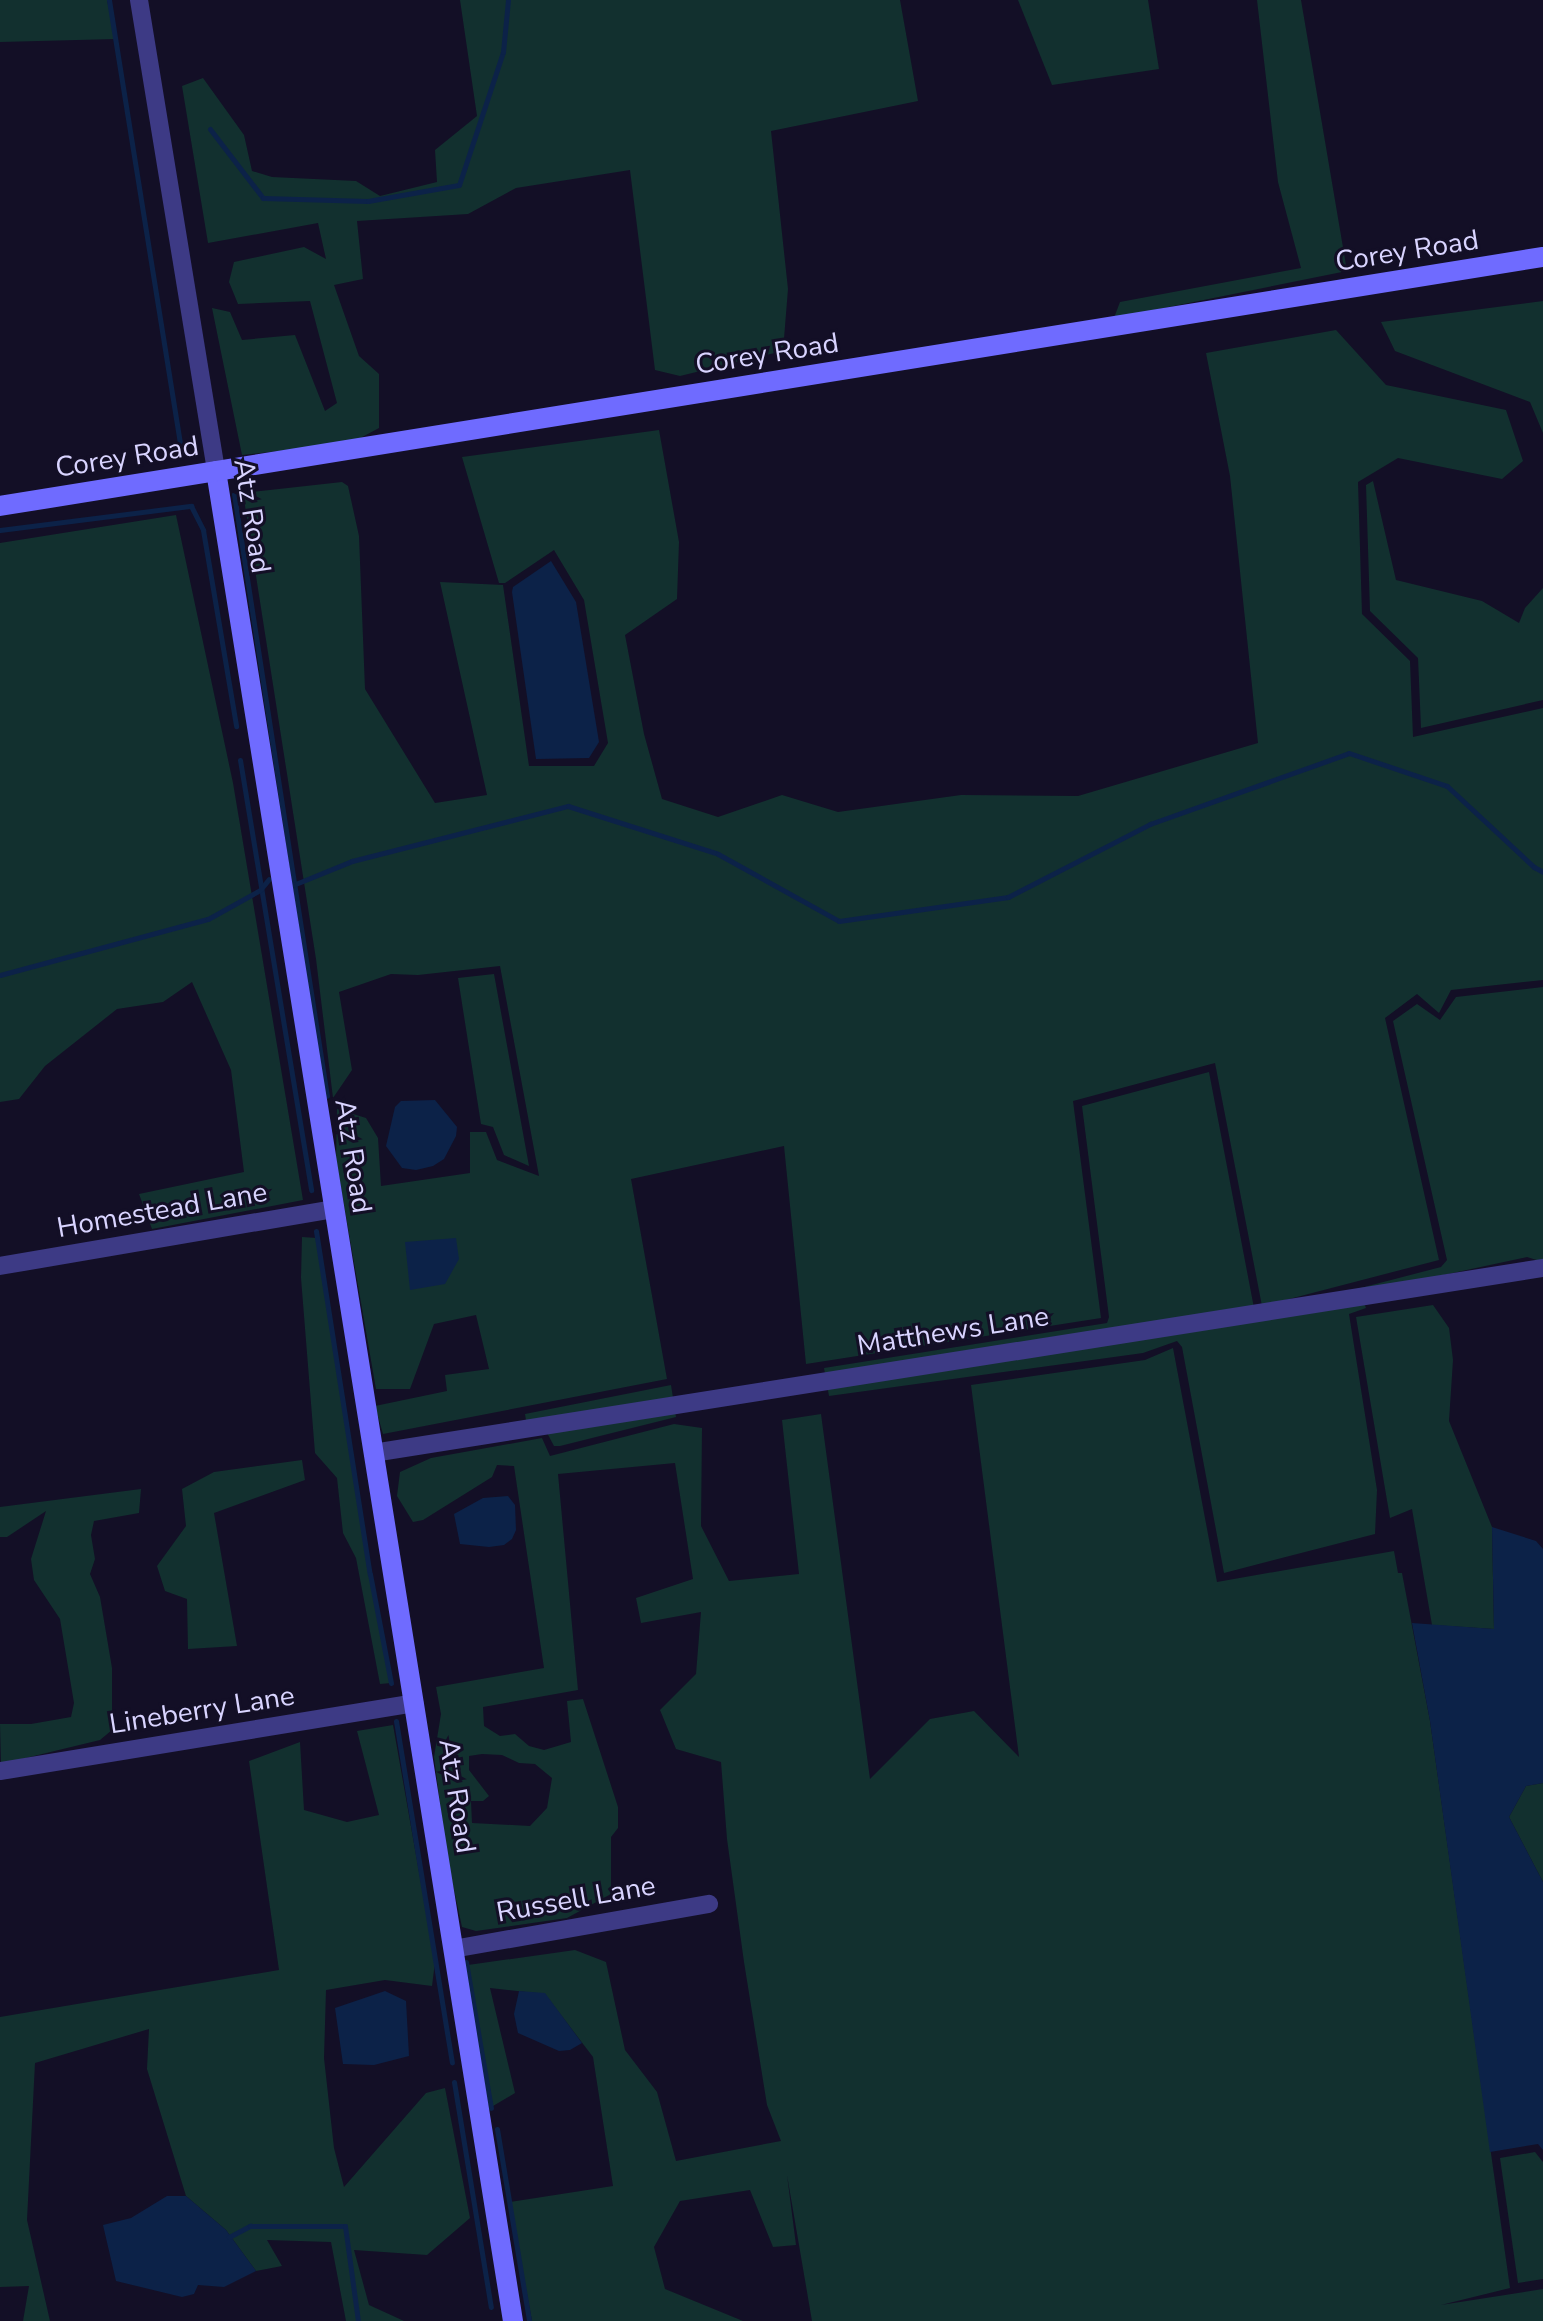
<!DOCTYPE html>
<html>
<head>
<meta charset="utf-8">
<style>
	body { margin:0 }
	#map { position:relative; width:1543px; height:2321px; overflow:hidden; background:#130f26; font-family:"Nunito Sans",sans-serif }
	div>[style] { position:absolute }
	.green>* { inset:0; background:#12302f }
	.water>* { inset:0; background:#0c2248 }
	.stream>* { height:5px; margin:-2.5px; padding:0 2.5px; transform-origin:2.5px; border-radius:2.5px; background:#0c2248 }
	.street>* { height:18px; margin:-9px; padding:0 9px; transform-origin:9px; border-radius:9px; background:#3d3a85 }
	.secondary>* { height:20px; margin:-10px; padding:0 10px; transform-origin:10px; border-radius:10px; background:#6f6bff }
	span { translate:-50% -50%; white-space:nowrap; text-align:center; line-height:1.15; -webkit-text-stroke:6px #130f26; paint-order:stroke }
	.street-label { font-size:28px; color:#d9d4ff }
</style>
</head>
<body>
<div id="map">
	<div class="green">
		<i style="clip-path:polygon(0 0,107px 0,116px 39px,0 42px)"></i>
		<i style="clip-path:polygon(460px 0,900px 0,918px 101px,771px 131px,788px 289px,783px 351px,680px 376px,655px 370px,630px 170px,516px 188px,468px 214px,357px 221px,363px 279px,334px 285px,359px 356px,379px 374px,379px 428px,351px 443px,242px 455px,212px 308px,230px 312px,242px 340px,295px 335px,325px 411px,337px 403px,310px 301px,238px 304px,229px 282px,234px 262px,304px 247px,326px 259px,318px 223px,208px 243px,182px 86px,203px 78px,244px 135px,252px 171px,272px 177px,356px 181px,380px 196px,437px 182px,435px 150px,477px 116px)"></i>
		<i style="clip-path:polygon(1018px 0,1148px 0,1159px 69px,1052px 85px)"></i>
		<i style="clip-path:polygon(1257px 0,1301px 0,1347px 271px,1114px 318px,1120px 302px,1301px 268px,1278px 182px)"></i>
		<i style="clip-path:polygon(1543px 301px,1543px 433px,1530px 402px,1395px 351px,1381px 322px)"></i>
		<i style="clip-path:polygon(1336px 330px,1386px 385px,1506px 410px,1523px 461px,1502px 479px,1398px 458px,1358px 482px,1362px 614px,1410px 661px,1413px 737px,1543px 708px,1543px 980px,1451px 990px,1439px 1013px,1417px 994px,1385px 1018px,1439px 1260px,1262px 1306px,1215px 1063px,1073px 1101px,1101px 1318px,806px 1364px,784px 1146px,631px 1179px,667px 1379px,383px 1434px,375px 1406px,447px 1391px,445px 1375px,489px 1369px,476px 1315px,434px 1324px,410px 1389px,376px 1389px,336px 1159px,337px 1109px,366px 1118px,378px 1138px,381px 1186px,470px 1173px,470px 1132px,486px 1132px,497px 1160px,539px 1176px,500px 966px,418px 975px,391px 974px,339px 992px,352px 1070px,333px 1098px,316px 959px,243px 493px,342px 482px,348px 486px,359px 536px,365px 689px,435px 803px,487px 795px,440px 582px,503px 585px,529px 766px,594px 766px,608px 743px,584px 600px,554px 550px,505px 583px,499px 583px,462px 457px,659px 430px,679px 542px,677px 599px,625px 635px,644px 734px,662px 799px,718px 817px,782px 795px,838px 812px,961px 795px,1078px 796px,1258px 743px,1230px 476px,1206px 353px)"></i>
		<i style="clip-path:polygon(1373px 481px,1396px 580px,1482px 601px,1519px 623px,1525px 608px,1543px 588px,1543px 700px,1421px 728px,1418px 658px,1370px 611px,1366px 485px)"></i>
		<i style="clip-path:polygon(176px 515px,233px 783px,303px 1200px,152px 1229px,139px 1194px,244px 1172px,231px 1070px,192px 982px,163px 1002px,117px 1009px,45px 1066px,19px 1099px,0 1102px,0 543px)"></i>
		<i style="clip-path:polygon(494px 974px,529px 1166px,504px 1155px,493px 1127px,481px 1124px,458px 978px)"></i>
		<i style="clip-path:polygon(1543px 987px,1543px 1262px,1527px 1257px,1360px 1293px,1366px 1308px,1349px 1314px,1377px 1490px,1375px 1534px,1224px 1573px,1182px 1347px,1177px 1341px,1143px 1353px,829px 1396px,824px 1368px,1107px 1323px,1109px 1317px,1082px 1106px,1209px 1072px,1254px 1308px,1264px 1313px,1441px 1267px,1447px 1260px,1393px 1021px,1417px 1004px,1440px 1020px,1456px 997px)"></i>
		<i style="clip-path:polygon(302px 1237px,317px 1238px,370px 1574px,391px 1683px,380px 1684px,356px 1558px,343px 1533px,337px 1478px,315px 1453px,301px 1278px)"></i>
		<i style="clip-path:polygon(1433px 1305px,1449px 1328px,1453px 1360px,1449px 1421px,1492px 1527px,1494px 1629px,1432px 1625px,1412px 1509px,1390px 1518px,1356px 1317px)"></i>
		<i style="clip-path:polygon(evenodd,1173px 1348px,1217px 1582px,1394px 1551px,1398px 1573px,1402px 1573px,1430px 1721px,1510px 2288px,1441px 2305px,1543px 2289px,1543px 2321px,812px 2321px,787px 2175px,796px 2245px,773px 2247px,750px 2190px,680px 2201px,654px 2247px,665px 2289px,743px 2321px,532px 2321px,510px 2202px,613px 2186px,593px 2057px,545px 1994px,490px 1988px,515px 2093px,493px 2106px,468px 1965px,575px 1950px,606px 1962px,625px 2050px,657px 2092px,676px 2161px,781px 2141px,767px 2105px,744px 1962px,727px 1839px,721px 1762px,676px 1749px,660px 1710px,696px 1674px,701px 1612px,641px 1623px,636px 1598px,693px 1579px,675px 1463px,558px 1474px,578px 1690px,483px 1707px,484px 1726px,500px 1736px,515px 1734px,529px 1746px,544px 1750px,571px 1742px,567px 1701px,583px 1699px,618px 1807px,618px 1828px,611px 1837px,611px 1894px,567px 1918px,476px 1931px,462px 1927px,447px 1857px,434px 1757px,441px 1714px,436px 1687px,544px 1668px,514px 1466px,497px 1465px,492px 1477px,423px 1520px,413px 1522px,397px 1496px,400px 1472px,431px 1458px,542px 1438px,550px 1456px,674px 1424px,702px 1428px,701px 1526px,729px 1581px,799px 1574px,782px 1420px,821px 1414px,870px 1779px,930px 1719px,974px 1711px,1019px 1757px,971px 1385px,1145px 1360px,1173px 1348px,482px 1754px,502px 1755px,519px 1763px,535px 1764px,552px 1778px,547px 1808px,530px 1826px,472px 1823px,471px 1801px,483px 1801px,489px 1796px,469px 1770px,469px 1756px,482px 1754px)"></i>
		<i style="clip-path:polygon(671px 1385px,676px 1417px,560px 1446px,554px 1446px,546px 1431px,528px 1433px,525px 1414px)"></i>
		<i style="clip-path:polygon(302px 1460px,305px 1480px,214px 1513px,237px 1646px,188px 1649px,187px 1599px,165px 1591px,157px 1566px,186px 1526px,182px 1489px,214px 1472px)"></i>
		<i style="clip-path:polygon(141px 1489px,139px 1513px,94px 1521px,91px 1535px,95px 1559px,90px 1574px,100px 1597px,112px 1668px,112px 1730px,100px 1740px,1px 1764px,0 1724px,31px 1724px,71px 1717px,74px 1703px,60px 1619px,34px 1580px,31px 1559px,46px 1511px,7px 1537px,0 1537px,0 1507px)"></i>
		<i style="clip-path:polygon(393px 1725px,435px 1962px,432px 1986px,385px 1980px,326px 1990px,324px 2058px,334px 2148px,344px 2187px,426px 2093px,445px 2088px,470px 2218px,427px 2255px,354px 2250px,369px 2305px,404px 2321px,346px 2321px,331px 2242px,267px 2240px,282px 2266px,256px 2271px,226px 2230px,186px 2196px,147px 2069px,149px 2029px,35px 2063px,27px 2220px,50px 2321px,23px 2321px,29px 2286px,0 2287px,0 2017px,279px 1970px,249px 1761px,300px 1742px,304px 1810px,347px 1822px,379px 1815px,357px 1731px)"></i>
		<i style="clip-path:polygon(1543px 1783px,1543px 1882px,1509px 1817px,1526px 1786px)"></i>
		<i style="clip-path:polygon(1535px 2152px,1543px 2162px,1543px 2279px,1518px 2283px,1500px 2158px)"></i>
	</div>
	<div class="water">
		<i style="clip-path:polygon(551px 561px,576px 602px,599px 742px,589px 758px,536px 759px,512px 592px,513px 587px)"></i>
		<i style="clip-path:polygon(435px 1100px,457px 1127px,456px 1136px,444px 1159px,433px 1166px,416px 1170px,402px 1168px,386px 1146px,395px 1107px,401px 1101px)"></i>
		<i style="clip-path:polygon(456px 1238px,459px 1259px,445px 1284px,410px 1290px,405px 1242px)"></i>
		<i style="clip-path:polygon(508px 1496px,515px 1505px,516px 1530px,512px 1539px,504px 1545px,489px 1547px,460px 1544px,454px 1514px,483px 1498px)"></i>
		<i style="clip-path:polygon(1492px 1527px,1536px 1541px,1543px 1549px,1543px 1783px,1526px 1786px,1509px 1817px,1543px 1882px,1543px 2150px,1538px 2144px,1490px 2152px,1430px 1721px,1412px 1623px,1494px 1629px)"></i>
		<i style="clip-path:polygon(385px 1991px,406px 2001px,409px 2056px,374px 2065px,343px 2064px,335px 2008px)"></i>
		<i style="clip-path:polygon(519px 1991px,545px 1993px,582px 2043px,570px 2050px,559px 2051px,518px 2033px,514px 2014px)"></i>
		<i style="clip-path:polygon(167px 2196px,186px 2196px,226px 2230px,256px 2271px,224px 2287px,198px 2285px,194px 2294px,182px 2297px,116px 2281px,103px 2225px,131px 2218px)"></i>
	</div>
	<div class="stream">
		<i style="left:109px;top:0;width:456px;rotate:80.9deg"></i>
		<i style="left:210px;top:129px;width:87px;rotate:52.5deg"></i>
		<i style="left:263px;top:198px;width:105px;rotate:1.6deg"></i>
		<i style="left:368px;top:201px;width:92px;rotate:-10deg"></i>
		<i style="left:459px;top:185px;width:140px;rotate:-71.7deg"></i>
		<i style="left:503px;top:52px;width:52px;rotate:-84.5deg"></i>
		<i style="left:234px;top:494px;width:609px;rotate:81.22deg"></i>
		<i style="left:0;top:530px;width:193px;rotate:-7.2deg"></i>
		<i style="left:191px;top:506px;width:27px;rotate:63deg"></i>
		<i style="left:203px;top:530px;width:199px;rotate:80.4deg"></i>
		<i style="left:240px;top:760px;width:436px;rotate:80.6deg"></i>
		<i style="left:293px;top:885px;width:64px;rotate:-22.1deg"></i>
		<i style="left:352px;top:861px;width:223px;rotate:-14.3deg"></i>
		<i style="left:568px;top:806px;width:157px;rotate:17.7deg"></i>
		<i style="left:718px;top:854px;width:138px;rotate:29deg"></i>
		<i style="left:839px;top:921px;width:171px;rotate:-8.1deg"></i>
		<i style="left:1008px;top:897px;width:160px;rotate:-27.2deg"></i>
		<i style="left:1150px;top:824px;width:211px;rotate:-19.6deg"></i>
		<i style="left:1349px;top:753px;width:103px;rotate:18.6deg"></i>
		<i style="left:1447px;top:786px;width:119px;rotate:43deg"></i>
		<i style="left:1534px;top:867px;width:10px;rotate:29deg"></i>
		<i style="left:0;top:975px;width:215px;rotate:-15.1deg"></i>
		<i style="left:208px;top:919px;width:60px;rotate:-29.1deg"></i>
		<i style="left:260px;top:890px;width:14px;rotate:-51deg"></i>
		<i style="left:316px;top:1231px;width:347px;rotate:81.1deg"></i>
		<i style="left:370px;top:1574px;width:111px;rotate:79.1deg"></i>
		<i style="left:396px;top:1721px;width:346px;rotate:80.7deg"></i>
		<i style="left:466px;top:1962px;width:148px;rotate:80.3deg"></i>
		<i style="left:454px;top:2082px;width:228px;rotate:80.7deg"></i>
		<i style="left:497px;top:2129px;width:195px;rotate:80.5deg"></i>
		<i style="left:229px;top:2237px;width:24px;rotate:-28deg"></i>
		<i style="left:250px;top:2226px;width:95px"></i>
		<i style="left:345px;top:2226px;width:96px;rotate:82.2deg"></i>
	</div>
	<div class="street">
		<i style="left:139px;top:0;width:477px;rotate:80.7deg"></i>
		<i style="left:0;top:1266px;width:338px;rotate:-9.7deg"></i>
		<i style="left:373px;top:1453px;width:1185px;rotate:-8.99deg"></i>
		<i style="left:0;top:1771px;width:420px;rotate:-9.3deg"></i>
		<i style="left:453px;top:1949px;width:260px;rotate:-10deg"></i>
	</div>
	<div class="secondary">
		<i style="left:216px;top:471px;width:1874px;rotate:80.88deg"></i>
		<i style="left:0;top:506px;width:1563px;rotate:-9.17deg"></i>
	</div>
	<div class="street-label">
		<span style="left:1407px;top:251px;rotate:-9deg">Corey Road</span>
		<span style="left:767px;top:354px;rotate:-9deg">Corey Road</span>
		<span style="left:127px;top:457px;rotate:-9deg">Corey Road</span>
		<span style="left:252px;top:516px;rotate:81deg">Atz Road</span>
		<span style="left:353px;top:1156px;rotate:81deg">Atz Road</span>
		<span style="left:162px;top:1210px;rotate:-10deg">Homestead Lane</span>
		<span style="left:953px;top:1331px;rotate:-9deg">Matthews Lane</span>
		<span style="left:202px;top:1710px;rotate:-9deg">Lineberry Lane</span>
		<span style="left:457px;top:1796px;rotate:81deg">Atz Road</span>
		<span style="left:576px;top:1899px;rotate:-10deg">Russell Lane</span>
	</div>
</div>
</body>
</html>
